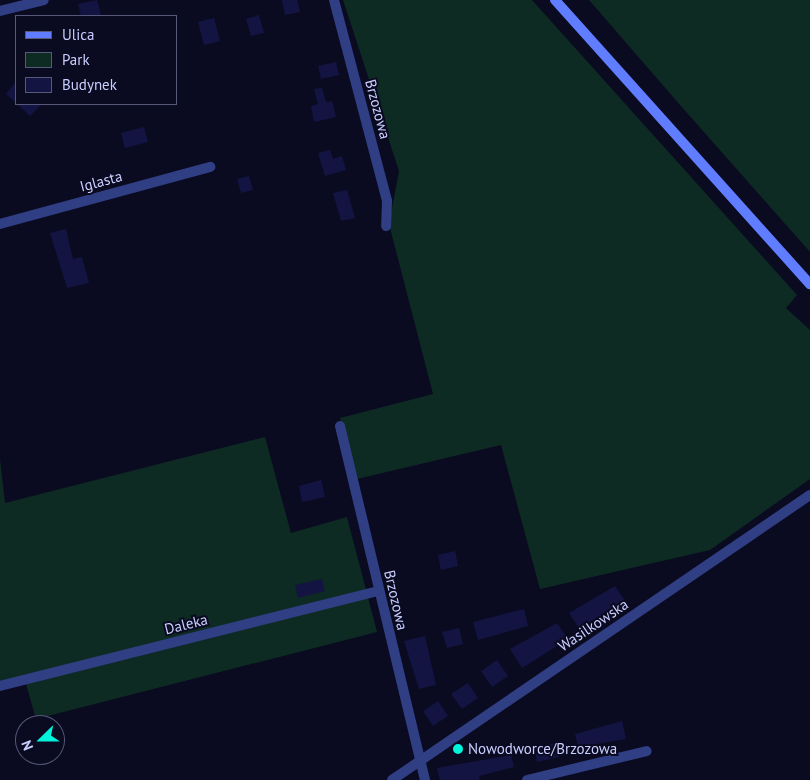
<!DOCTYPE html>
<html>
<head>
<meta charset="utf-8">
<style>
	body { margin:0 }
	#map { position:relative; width:810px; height:780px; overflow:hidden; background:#0a0b20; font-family:"PT Sans",sans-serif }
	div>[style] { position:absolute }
	.green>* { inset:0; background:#0d2a23 }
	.building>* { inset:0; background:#141443 }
	.minor>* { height:10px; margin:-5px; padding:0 5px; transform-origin:5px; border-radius:5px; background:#303e84 }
	.tertiary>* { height:10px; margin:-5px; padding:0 5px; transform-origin:5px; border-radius:5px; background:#303e84 }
	.secondary>* { height:10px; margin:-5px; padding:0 5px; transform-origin:5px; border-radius:5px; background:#607cff }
	.dots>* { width:14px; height:14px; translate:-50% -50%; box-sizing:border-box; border:2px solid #0a0b20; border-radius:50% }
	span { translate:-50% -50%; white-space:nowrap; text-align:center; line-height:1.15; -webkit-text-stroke:4px #0a0b20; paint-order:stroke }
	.street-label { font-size:15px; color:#c9ceff }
	.poi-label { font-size:15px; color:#c9ceff }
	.left { translate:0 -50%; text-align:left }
	.legend { position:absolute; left:15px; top:15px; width:162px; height:90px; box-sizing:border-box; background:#0a0b20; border:1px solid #565979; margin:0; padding:6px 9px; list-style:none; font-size:15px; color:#c9ceff }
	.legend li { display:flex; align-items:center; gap:10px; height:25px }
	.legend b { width:25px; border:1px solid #565979 }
	.north { position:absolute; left:15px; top:715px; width:50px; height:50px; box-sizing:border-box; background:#0a0b20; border:1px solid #565979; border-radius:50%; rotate:248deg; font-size:14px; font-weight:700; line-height:20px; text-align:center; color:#c9ceff }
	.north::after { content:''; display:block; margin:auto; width:18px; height:22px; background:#00f4db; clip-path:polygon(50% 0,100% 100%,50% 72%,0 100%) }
</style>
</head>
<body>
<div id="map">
	<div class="green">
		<i style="clip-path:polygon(343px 0,532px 0,797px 295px,786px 308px,810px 330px,810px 479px,710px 550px,540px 589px,501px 445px,357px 479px,340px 418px,433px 394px,389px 224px,399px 171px)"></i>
		<i style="clip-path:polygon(589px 0,810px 0,810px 252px,680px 105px)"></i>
		<i style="clip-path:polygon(265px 437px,291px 533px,347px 517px,377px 632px,36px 719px,24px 677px,0 683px,0 459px,5px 503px)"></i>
	</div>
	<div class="building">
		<i style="clip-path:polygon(97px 0,101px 15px,81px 16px,78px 4px)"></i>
		<i style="clip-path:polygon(282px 0,297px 0,300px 12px,285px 15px)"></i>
		<i style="clip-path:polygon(259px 15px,264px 33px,251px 36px,246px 19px)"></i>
		<i style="clip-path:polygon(214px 18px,220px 41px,204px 45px,198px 22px)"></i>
		<i style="clip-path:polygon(336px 62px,339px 75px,321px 79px,318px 66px)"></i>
		<i style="clip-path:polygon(16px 82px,16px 103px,6px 94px)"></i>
		<i style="clip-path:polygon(322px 88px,326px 102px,332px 101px,336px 117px,314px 122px,311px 106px,318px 104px,314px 89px)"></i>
		<i style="clip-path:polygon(17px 104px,42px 104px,30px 116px)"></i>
		<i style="clip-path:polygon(144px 127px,148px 142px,125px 148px,121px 133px)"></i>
		<i style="clip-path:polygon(330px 150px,333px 159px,342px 156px,346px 170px,325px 176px,318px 153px)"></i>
		<i style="clip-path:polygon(249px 176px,253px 190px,241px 193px,237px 179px)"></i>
		<i style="clip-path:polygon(347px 190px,355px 218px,341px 221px,333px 193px)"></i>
		<i style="clip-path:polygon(66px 229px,73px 259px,82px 257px,89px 283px,67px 288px,50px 233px)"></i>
		<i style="clip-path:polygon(321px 480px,325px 497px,302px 502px,299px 486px)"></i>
		<i style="clip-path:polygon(455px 551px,458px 566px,441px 570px,438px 555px)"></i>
		<i style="clip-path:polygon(322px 579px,325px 591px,298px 598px,295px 585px)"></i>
		<i style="clip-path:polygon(615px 586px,626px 602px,580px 630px,569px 613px)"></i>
		<i style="clip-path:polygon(524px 609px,528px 626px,478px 640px,473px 622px)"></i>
		<i style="clip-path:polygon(557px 623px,568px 639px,522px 668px,510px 649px)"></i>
		<i style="clip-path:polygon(459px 628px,463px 644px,447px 648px,442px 632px)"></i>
		<i style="clip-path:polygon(425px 636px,436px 685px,419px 689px,404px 641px)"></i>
		<i style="clip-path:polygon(497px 660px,508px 676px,492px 687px,481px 671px)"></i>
		<i style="clip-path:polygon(468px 683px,478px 698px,462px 709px,451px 694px)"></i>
		<i style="clip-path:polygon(438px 701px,448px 716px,433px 726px,423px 711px)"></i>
		<i style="clip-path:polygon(622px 721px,626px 739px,578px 747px,575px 734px)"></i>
		<i style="clip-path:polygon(556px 743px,559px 757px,537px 762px,534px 748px)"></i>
		<i style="clip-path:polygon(511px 755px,514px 767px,479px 776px,480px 780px,440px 780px,437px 768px)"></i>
	</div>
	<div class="minor">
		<i style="left:334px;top:0;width:208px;rotate:75.2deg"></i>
		<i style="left:387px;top:201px;width:25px;rotate:92deg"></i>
		<i style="left:0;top:11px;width:45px;rotate:-14deg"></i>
		<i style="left:0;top:224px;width:218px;rotate:-15.2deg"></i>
		<i style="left:340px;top:426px;width:364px;rotate:76.5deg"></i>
		<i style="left:0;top:686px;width:391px;rotate:-14.1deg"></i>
		<i style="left:527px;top:780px;width:123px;rotate:-13.6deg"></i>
	</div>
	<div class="tertiary">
		<i style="left:392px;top:780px;width:506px;rotate:-34.29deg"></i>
	</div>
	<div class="secondary">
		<i style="left:555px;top:0;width:382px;rotate:48.1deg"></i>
	</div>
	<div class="dots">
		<i style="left:458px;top:749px;background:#00f4db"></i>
	</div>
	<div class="street-label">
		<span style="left:378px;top:109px;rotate:75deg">Brzozowa</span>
		<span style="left:101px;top:181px;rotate:-15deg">Iglasta</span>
		<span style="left:396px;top:600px;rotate:77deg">Brzozowa</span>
		<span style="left:186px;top:624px;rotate:-14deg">Daleka</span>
		<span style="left:593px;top:625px;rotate:-34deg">Wasilkowska</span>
	</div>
	<div class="poi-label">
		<span class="left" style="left:468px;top:749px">Nowodworce/Brzozowa</span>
	</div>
	<ul class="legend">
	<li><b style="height:6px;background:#607cff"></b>Ulica</li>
	<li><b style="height:14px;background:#0d2a23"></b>Park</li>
	<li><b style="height:14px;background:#141443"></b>Budynek</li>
	</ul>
	<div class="north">N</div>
</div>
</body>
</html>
